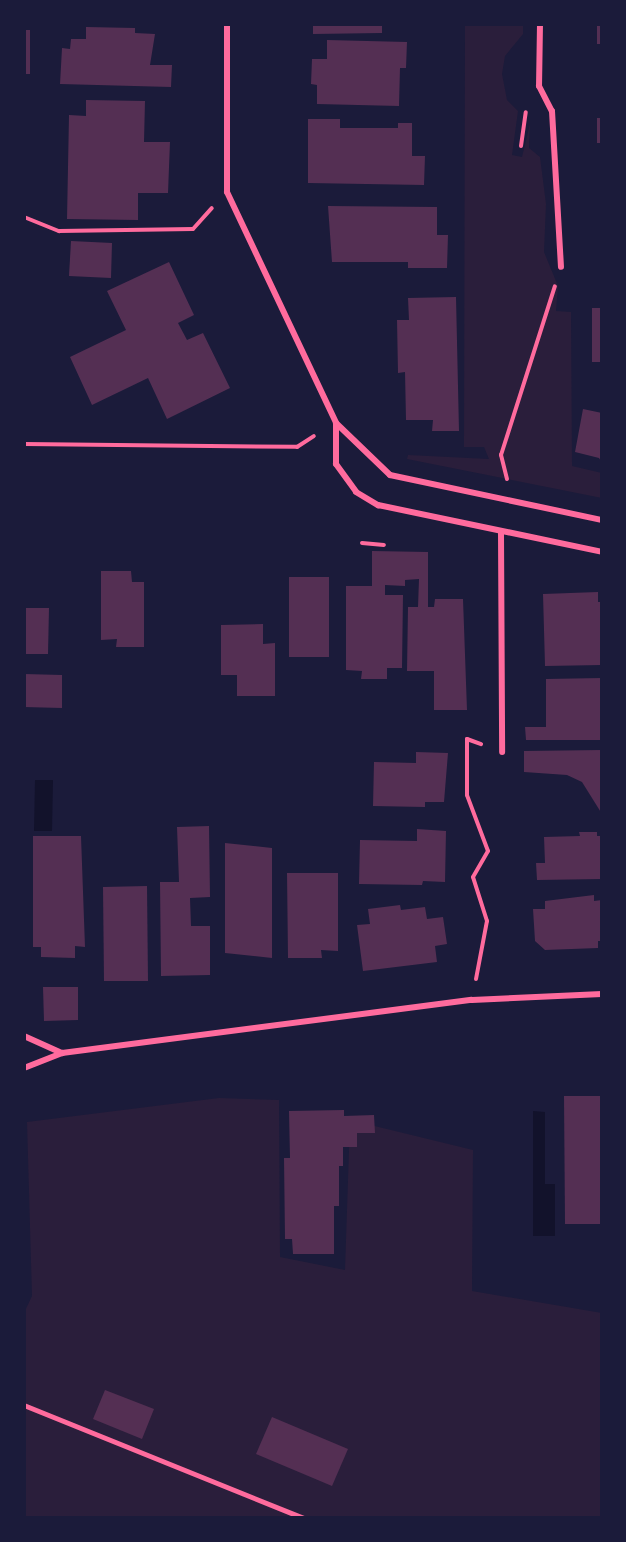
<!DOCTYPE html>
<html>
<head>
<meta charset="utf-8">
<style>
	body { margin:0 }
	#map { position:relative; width:626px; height:1542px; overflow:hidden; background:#1b1b3a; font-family:Quicksand,sans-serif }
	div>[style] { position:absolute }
	.green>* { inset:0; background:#2a1e3b }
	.water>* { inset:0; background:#12122b }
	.building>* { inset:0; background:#542f53 }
	.path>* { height:4px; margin:-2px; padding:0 2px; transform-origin:2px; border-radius:2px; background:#ff6b9d }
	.service>* { height:4.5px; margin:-2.25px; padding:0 2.25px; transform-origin:2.25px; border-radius:2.25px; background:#ff6b9d }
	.minor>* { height:6px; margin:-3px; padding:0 3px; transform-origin:3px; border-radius:3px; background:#ff6b9d }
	span { translate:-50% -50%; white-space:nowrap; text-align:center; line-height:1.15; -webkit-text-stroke:4.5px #1b1b3a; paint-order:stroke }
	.frame { position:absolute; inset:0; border:26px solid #1b1b3a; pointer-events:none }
</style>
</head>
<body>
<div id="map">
	<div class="green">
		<i style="clip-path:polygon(465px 24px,523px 24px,523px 34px,505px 56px,502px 74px,507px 100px,518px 111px,512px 155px,522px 157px,530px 124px,529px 148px,540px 157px,546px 204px,544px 252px,558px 286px,556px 311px,571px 312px,572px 466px,602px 473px,602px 498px,407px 459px,408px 455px,489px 459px,484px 447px,464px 447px)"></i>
		<i style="clip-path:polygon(219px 1098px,279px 1100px,280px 1257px,345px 1270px,350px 1120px,473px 1150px,472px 1291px,602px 1313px,602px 1518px,24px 1518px,24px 1313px,32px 1296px,27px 1122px)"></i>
	</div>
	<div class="water">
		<i style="clip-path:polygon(35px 780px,53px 780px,52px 831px,34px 831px)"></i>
		<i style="clip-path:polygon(533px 1111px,545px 1112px,545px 1184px,555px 1184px,555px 1236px,533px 1236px)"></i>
	</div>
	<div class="building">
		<i style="clip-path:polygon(313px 24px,382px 24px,382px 33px,313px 34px)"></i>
		<i style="clip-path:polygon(597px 24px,602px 24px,602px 44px,597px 44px)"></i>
		<i style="clip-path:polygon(86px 27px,135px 28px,135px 33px,155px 34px,150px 65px,172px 65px,171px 87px,60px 84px,62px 48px,70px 49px,71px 39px,86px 39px)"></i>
		<i style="clip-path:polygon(24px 30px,30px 30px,30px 74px,24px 74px)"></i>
		<i style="clip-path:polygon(327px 40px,407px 42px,406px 68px,400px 68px,399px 106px,317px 104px,317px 85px,311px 84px,312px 59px,327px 59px)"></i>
		<i style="clip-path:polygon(86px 100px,145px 101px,144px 142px,170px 142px,168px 193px,138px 193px,138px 220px,67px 219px,69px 115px,86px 116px)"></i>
		<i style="clip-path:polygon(597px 118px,602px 118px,602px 143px,597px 143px)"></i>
		<i style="clip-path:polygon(308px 119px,340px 119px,340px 128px,398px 128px,398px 123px,412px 123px,412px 156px,425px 156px,424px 185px,308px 183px)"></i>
		<i style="clip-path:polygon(328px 206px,437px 207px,437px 235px,448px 235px,447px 268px,408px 268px,408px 262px,332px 262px)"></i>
		<i style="clip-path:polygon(71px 241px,112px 243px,111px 278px,69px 276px)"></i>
		<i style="clip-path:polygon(169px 262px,194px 315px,178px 323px,187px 340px,203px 333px,230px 388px,167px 419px,148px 378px,92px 405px,70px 357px,126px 330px,107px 291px)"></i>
		<i style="clip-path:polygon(456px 297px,459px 431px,432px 431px,433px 420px,406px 420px,405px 372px,398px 373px,397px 320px,409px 320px,408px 298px)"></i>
		<i style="clip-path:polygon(592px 308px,602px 308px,602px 362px,592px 362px)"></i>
		<i style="clip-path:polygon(583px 409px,602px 413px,602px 463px,599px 458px,575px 452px)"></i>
		<i style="clip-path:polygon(372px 551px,428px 552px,428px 607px,434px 607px,435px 599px,463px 599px,467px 710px,434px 710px,434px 671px,407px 671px,408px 607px,418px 607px,419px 579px,405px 580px,405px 586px,385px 585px,385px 595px,403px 595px,402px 668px,387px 668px,387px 679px,361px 679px,362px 671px,346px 670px,346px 586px,372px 586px)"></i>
		<i style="clip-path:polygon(101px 571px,131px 571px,132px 582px,144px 582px,144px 647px,116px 647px,117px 639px,101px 640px)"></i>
		<i style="clip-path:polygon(289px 577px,329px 577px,329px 657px,289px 657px)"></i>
		<i style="clip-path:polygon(598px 592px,598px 602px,602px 602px,602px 665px,545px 666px,543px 594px)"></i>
		<i style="clip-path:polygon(24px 608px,49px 608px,48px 654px,24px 654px)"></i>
		<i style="clip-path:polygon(263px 624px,263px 644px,275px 643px,275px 696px,237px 696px,237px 675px,221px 675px,221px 625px)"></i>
		<i style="clip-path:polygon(24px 674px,62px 675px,62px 708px,24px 707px)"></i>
		<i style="clip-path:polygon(602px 678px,602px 740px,526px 740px,525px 727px,546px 727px,546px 679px)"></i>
		<i style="clip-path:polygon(602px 750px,602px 814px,582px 782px,567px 775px,524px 772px,524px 751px)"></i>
		<i style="clip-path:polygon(416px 752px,448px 753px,444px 802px,425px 802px,425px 807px,373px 806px,374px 762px,416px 763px)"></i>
		<i style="clip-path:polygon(209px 826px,210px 897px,190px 898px,191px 926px,210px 926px,210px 975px,161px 976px,160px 882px,179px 882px,177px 827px)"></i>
		<i style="clip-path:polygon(417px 829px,446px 831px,445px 882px,423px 881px,422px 885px,359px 884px,360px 840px,417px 841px)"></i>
		<i style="clip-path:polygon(579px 832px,597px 832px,597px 836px,602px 836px,602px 879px,537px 880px,536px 863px,545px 863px,544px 837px,580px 836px)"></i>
		<i style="clip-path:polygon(33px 836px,81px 836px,85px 947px,75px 946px,75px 958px,41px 957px,41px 947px,33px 947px)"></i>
		<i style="clip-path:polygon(225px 843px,272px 848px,272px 958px,225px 953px)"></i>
		<i style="clip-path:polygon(287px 873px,338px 873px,338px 951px,321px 950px,322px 958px,288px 958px)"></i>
		<i style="clip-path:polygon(147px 886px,148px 981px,104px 981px,103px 887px)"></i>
		<i style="clip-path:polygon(594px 895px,594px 901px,602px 900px,602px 941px,598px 941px,598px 948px,545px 950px,535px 941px,533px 909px,545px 909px,545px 901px)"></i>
		<i style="clip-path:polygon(400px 905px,401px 910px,425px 907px,427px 919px,443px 917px,447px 944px,435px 946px,437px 962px,363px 971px,357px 925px,370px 924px,368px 909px)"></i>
		<i style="clip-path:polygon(43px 987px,78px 987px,78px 1020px,44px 1021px)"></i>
		<i style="clip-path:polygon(564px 1096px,602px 1096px,602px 1224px,565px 1224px)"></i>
		<i style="clip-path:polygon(344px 1110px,344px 1116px,374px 1115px,375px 1133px,357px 1133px,357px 1147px,343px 1147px,343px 1166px,339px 1166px,339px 1206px,334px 1206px,334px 1254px,293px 1254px,292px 1239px,285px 1239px,284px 1158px,290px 1158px,289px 1111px)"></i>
		<i style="clip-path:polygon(105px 1390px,154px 1409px,142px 1439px,93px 1419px)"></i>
		<i style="clip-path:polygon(272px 1417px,348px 1449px,332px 1486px,256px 1454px)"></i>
	</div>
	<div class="path">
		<i style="left:521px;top:146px;width:34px;rotate:-82deg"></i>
		<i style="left:24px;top:217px;width:38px;rotate:22deg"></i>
		<i style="left:59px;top:231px;width:134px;rotate:-0.9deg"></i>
		<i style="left:193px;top:229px;width:28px;rotate:-48deg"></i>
		<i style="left:24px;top:444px;width:273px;rotate:0.6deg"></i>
		<i style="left:297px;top:447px;width:20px;rotate:-33deg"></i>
		<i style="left:507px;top:479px;width:25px;rotate:-104deg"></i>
		<i style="left:501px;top:455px;width:177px;rotate:-72.3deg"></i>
		<i style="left:362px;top:543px;width:22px;rotate:5deg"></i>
		<i style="left:476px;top:979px;width:59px;rotate:-79.3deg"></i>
		<i style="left:487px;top:921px;width:46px;rotate:-107.7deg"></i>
		<i style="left:473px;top:877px;width:30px;rotate:-60deg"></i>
		<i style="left:488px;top:851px;width:60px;rotate:-110.6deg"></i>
		<i style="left:467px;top:795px;width:56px;rotate:-90deg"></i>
		<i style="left:467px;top:739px;width:15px;rotate:20deg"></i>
	</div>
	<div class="service">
		<i style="left:24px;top:1405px;width:301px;rotate:22deg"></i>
	</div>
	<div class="minor">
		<i style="left:227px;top:24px;width:168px;rotate:90deg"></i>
		<i style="left:227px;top:192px;width:255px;rotate:64.7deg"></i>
		<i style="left:336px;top:423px;width:75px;rotate:43.9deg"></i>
		<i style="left:390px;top:475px;width:217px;rotate:12deg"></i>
		<i style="left:540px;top:24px;width:62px;rotate:90.9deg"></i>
		<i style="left:539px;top:86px;width:28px;rotate:63deg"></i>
		<i style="left:552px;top:111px;width:156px;rotate:86.7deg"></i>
		<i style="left:336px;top:424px;width:40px;rotate:90deg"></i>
		<i style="left:336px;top:464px;width:34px;rotate:54deg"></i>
		<i style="left:356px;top:492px;width:26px;rotate:31deg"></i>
		<i style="left:378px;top:505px;width:229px;rotate:11.8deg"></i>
		<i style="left:501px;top:533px;width:219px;rotate:89.7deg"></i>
		<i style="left:24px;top:1036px;width:42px;rotate:24.1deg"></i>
		<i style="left:24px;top:1068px;width:41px;rotate:-21.5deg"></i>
		<i style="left:62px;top:1053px;width:413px;rotate:-7.4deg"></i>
		<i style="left:472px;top:1000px;width:130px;rotate:-2.6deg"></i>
	</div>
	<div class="frame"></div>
</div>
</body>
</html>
